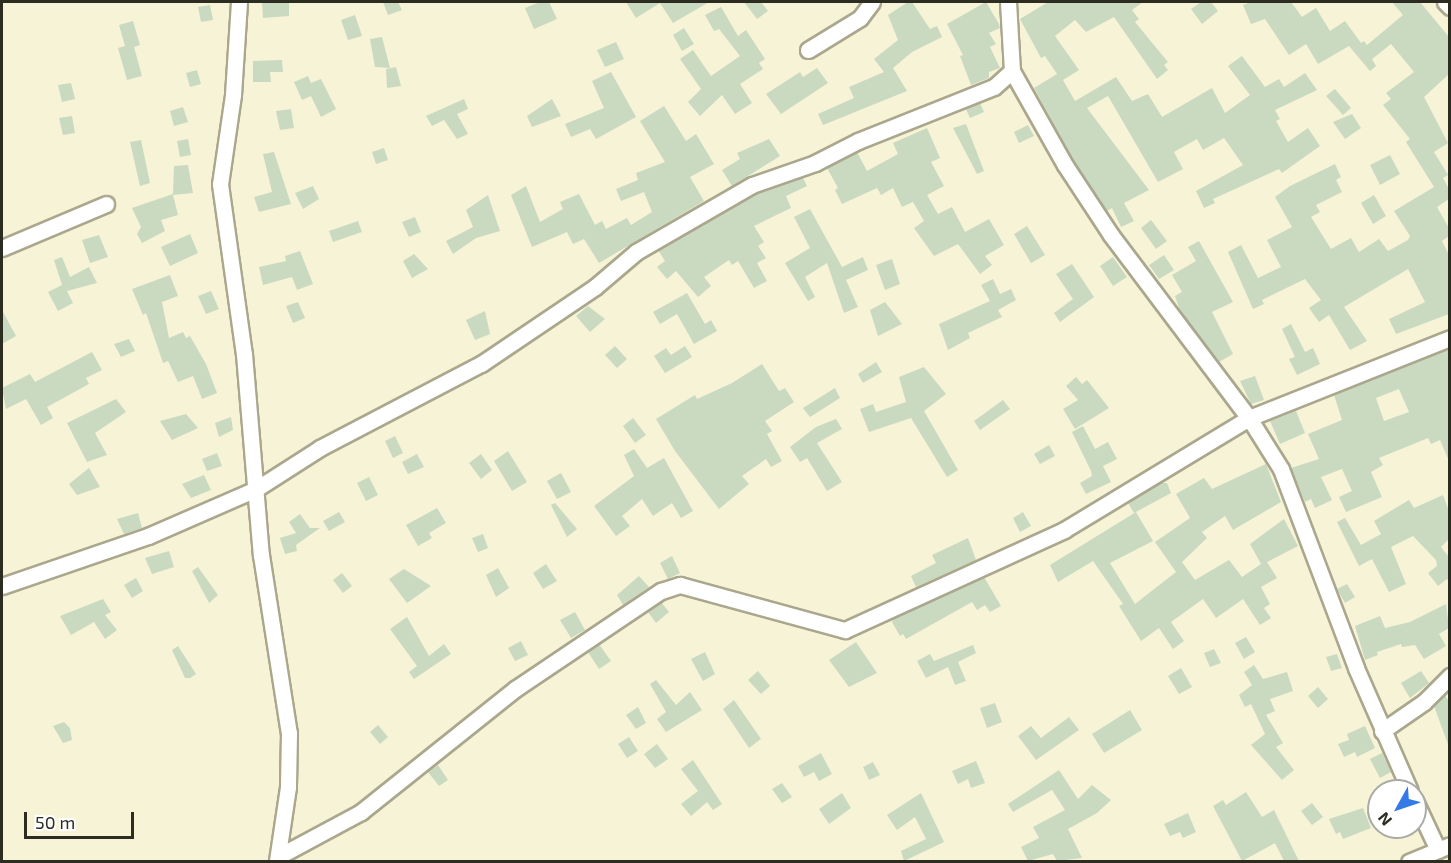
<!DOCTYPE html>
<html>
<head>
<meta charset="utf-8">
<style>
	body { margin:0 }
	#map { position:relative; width:1451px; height:863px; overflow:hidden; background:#f6f3d7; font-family:"Exo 2",sans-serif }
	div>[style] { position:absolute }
	.building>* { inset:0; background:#cadac1 }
	.roads { filter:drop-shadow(2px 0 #aaa78d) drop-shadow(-2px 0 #aaa78d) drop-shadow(0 2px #aaa78d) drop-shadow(0 -2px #aaa78d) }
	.minor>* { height:15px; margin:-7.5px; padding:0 7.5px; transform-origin:7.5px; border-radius:7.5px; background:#fff }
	span { translate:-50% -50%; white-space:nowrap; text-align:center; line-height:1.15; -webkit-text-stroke:6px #fff; paint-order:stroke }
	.frame { position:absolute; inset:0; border:3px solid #2d2c21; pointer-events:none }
	.north { position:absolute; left:1367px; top:779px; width:60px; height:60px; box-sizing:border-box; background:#fff; border:2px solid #ababa6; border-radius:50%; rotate:230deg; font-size:16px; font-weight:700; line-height:24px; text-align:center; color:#2d2c21 }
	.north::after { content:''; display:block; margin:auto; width:21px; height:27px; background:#3479e6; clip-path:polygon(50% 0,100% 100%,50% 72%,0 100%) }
	.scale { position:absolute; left:24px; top:812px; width:110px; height:27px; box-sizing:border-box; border:3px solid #2d2c21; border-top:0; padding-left:8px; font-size:18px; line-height:21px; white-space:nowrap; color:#2d2c21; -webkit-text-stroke:4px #fff; paint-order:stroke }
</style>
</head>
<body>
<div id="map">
	<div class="building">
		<i style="clip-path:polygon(262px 2px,289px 2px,289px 16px,263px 18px)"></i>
		<i style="clip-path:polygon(383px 2px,398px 2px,402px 10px,388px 15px)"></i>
		<i style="clip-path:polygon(540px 2px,549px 2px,557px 19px,534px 29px,525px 8px)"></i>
		<i style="clip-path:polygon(626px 2px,709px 2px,673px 23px,660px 3px,636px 18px)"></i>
		<i style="clip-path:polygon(744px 2px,761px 2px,768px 11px,757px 19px)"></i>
		<i style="clip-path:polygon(908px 2px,912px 2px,930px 29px,937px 26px,942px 37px,912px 52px,893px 68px,907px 91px,823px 125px,818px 114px,854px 98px,849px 87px,884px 72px,874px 59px,898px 40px,888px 15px)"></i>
		<i style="clip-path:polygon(986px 2px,999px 24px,1000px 28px,989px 33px,996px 44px,990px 47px,1000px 68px,989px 72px,989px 78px,971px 85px,960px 56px,963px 55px,947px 24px)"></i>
		<i style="clip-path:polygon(1048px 2px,1143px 2px,1132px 10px,1139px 19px,1135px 22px,1168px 62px,1164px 65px,1168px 70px,1157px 79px,1114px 17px,1086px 32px,1075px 20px,1055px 36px,1079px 70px,1063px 80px,1075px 101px,1116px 77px,1132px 101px,1148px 94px,1162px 117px,1212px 88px,1225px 113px,1250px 95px,1228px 66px,1242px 56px,1265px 87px,1279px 79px,1284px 87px,1305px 73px,1317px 90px,1275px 110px,1280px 119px,1276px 121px,1288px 142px,1308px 128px,1320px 146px,1282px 173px,1279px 169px,1213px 199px,1215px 203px,1204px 208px,1196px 191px,1243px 165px,1224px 138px,1203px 150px,1197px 139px,1174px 152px,1183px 169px,1158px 182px,1108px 96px,1087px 108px,1149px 190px,1124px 203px,1134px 221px,1121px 227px,1112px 208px,1107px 211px,1073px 160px,1034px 88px,1057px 74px,1045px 56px,1041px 58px,1020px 19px)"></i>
		<i style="clip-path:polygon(1201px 2px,1211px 2px,1218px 11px,1202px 24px,1191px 9px)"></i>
		<i style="clip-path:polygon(1251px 2px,1291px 2px,1302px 17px,1316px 8px,1330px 31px,1345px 21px,1361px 43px,1364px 41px,1367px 45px,1403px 15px,1392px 2px,1420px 2px,1449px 37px,1449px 74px,1424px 97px,1448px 143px,1434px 152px,1448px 175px,1443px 178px,1449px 189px,1449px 199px,1437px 207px,1449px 228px,1449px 236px,1442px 241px,1449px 255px,1449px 314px,1396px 334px,1389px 319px,1425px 302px,1408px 269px,1344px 307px,1367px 341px,1350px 350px,1329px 315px,1319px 322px,1309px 308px,1321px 300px,1305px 279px,1262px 300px,1264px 304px,1253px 309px,1228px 252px,1241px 245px,1258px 278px,1281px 267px,1267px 240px,1292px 227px,1275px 197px,1290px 186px,1335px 164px,1341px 177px,1336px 180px,1342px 192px,1316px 205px,1320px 212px,1311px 217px,1331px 249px,1351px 238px,1359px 252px,1379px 239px,1388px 251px,1408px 240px,1410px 236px,1394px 211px,1434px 187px,1406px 142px,1410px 139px,1383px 105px,1391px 99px,1386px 93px,1414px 72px,1391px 44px,1372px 59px,1376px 66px,1370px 71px,1349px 46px,1318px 64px,1306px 44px,1289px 55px,1265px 19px,1251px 24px,1243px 5px)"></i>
		<i style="clip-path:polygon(210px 5px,213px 20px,201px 22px,198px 7px)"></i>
		<i style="clip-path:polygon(721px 7px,738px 36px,746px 30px,765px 59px,759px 63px,763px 69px,740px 84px,752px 103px,735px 114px,722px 95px,700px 116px,688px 102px,701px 89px,680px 59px,693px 50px,711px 76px,740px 56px,719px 29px,714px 31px,705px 15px)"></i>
		<i style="clip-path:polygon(355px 15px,362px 36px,348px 40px,341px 20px)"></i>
		<i style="clip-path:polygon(133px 21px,140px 45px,134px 47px,142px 76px,127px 80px,118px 48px,125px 46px,119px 25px)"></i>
		<i style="clip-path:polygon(684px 28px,694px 44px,682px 51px,673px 35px)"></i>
		<i style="clip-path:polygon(382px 37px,390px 68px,375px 67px,370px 39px)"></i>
		<i style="clip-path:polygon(616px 42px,624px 59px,605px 67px,597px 50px)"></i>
		<i style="clip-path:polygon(282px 60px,283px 72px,270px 72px,271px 82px,253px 82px,253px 61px)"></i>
		<i style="clip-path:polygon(396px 67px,401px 86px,387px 88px,386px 69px)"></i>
		<i style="clip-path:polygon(817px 68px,828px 83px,781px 114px,766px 94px,800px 72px,803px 77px)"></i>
		<i style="clip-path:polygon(197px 70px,201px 84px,190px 87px,186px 73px)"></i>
		<i style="clip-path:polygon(611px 72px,636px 117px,596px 139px,590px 129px,571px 137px,565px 124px,604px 108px,592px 81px)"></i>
		<i style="clip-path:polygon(308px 76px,311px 83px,321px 79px,336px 109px,321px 117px,311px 96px,302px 100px,294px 82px)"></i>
		<i style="clip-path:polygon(71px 83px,75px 99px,62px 102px,58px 85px)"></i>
		<i style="clip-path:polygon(1335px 89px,1351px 108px,1343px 115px,1326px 96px)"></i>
		<i style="clip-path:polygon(464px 99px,468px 109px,457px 114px,468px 134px,457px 139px,444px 120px,432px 126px,426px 116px)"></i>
		<i style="clip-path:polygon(552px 99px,561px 116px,532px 127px,527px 116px)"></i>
		<i style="clip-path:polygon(980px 103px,984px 112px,970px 118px,966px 109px)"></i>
		<i style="clip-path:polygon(664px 106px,686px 141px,696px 134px,714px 164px,690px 177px,704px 201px,599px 263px,584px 239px,573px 244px,567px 232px,532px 247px,511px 195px,526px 186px,540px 222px,563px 209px,560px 202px,579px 194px,595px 225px,602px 221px,606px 229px,627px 218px,631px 225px,652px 212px,644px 192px,621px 201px,616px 189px,638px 180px,636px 173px,665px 162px,640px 121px)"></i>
		<i style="clip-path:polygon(183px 107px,188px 122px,174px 126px,170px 111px)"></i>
		<i style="clip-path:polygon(291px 109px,294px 128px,280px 130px,276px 111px)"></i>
		<i style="clip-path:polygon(1352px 114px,1361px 128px,1345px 139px,1333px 122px)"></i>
		<i style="clip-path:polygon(72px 116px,75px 133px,63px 135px,59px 118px)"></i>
		<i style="clip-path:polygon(966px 124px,984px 171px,977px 174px,953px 128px)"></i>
		<i style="clip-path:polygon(1028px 125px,1034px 136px,1019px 143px,1014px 132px)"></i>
		<i style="clip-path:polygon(927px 128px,940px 158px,931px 162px,944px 186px,927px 195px,938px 214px,952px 207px,965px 232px,989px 219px,1004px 245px,985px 256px,992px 265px,980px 274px,958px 244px,934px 256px,914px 228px,924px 221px,913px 202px,902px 207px,893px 188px,881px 195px,877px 188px,842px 204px,835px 190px,838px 188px,827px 168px,857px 152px,867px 171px,898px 154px,893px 143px)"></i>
		<i style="clip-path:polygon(188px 139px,191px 155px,180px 157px,177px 141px)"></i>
		<i style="clip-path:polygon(769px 139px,780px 156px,732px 186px,722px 170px,740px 159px,737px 153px)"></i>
		<i style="clip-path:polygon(141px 140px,150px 183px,140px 186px,130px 142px)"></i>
		<i style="clip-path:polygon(384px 148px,388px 160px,376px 164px,372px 152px)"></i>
		<i style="clip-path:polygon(274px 152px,291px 204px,259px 212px,254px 197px,272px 192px,263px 154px)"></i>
		<i style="clip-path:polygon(1390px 155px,1400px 174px,1380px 185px,1370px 165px)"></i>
		<i style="clip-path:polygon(188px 165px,193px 193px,173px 195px,178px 215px,161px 220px,165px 231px,142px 243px,137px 234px,141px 227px,132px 208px,173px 194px,174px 166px)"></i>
		<i style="clip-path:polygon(803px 178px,807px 186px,786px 196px,791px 208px,754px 226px,764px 242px,758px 246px,766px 258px,757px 263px,767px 281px,754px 288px,738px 261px,732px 265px,729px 260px,704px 277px,711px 286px,698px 297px,676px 271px,667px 279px,657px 267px,665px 261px,658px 250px,756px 194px)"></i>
		<i style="clip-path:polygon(313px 186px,319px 199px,303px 209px,295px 193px)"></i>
		<i style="clip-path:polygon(488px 195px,500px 231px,476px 238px,453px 254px,446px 241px,473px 227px,466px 210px)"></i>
		<i style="clip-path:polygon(1374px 195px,1386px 216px,1373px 224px,1361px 203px)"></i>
		<i style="clip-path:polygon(810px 209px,842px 267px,863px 257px,868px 270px,846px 280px,858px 307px,844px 313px,827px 263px,805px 277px,815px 297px,808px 301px,785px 263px,810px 248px,794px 217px)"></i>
		<i style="clip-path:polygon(415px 217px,421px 232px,409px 237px,402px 222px)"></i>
		<i style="clip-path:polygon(1151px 220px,1167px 241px,1156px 249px,1141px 228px)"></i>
		<i style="clip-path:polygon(358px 221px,362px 232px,333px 242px,329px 231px)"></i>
		<i style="clip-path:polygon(1027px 226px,1045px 255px,1031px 263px,1014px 234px)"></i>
		<i style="clip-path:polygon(190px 234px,198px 253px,170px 266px,161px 247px)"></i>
		<i style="clip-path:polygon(99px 235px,108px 257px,90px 263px,82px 240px)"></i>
		<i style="clip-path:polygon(1199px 241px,1233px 302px,1212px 312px,1233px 354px,1219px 362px,1180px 311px,1175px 296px,1182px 292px,1172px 275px,1196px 261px,1188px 247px)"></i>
		<i style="clip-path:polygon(300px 251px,313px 284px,297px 290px,292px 277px,263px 285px,259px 267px,286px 261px,285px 256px)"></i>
		<i style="clip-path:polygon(414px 254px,428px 269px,412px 278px,403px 261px)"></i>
		<i style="clip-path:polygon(1164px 255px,1174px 270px,1159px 279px,1149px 265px)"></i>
		<i style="clip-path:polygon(62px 257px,70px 277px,89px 267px,97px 283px,67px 291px,73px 303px,58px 311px,48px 292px,62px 285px,54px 260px)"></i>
		<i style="clip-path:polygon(1113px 257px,1127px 277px,1113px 286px,1100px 266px)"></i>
		<i style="clip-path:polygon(892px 259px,900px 284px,885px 290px,876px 265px)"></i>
		<i style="clip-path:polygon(1072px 264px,1094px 297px,1060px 322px,1054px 313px,1073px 299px,1056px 274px)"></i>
		<i style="clip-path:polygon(170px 275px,178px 296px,162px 302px,169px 338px,183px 332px,186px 338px,190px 336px,206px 364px,217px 393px,202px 399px,193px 376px,178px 382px,168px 361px,163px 363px,146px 313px,143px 315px,132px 289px)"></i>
		<i style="clip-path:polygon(993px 279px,1000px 294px,1011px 289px,1016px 300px,998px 310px,1002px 317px,968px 333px,970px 338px,948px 350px,939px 324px,990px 301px,981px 285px)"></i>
		<i style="clip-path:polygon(211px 291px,219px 309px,206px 314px,198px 296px)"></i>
		<i style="clip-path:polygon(687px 293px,705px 324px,711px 320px,717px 331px,694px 344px,677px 314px,660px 324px,653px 312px)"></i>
		<i style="clip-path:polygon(298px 302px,305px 318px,293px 323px,286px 306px)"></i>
		<i style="clip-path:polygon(885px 302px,902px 324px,878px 336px,870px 310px)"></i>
		<i style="clip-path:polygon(588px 306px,605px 319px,590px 332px,576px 316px)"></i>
		<i style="clip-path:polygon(2px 310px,16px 336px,2px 344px)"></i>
		<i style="clip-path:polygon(485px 311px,490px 334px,475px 340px,466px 320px)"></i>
		<i style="clip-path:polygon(1291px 324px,1305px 352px,1313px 348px,1320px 364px,1297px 375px,1289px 359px,1295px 357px,1282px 329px)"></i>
		<i style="clip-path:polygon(129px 339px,135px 351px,121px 357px,114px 344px)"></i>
		<i style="clip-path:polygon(615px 346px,627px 359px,617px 368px,605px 355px)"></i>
		<i style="clip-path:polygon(685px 346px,692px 357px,665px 373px,654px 356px,666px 348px,671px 355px)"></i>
		<i style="clip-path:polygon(evenodd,1449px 349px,1449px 461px,1440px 440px,1431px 444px,1428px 438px,1379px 458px,1383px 465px,1371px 472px,1382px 497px,1346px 512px,1339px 497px,1352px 491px,1342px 469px,1321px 477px,1332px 500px,1315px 508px,1311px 499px,1305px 502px,1291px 468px,1319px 459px,1308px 434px,1342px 420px,1334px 395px,1449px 349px,1399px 389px,1409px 412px,1384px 421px,1376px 398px,1399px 389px)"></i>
		<i style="clip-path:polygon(92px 352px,102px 370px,86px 378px,89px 384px,47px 407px,53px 418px,41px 425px,26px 399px,6px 409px,2px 388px,30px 374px,35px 382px)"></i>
		<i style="clip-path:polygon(876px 362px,882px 372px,863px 383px,858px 374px)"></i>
		<i style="clip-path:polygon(762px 364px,779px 391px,785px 388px,794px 402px,765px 421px,772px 431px,767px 434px,782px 461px,771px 467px,766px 459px,742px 476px,749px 484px,719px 509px,675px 451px,656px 419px,695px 395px,697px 399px,732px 383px)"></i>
		<i style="clip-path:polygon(924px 367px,946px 394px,924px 411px,958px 470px,947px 477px,911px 418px,869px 432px,860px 409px,873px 404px,876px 412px,906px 402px,899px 377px)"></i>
		<i style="clip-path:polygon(1255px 376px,1264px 400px,1251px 404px,1240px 381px)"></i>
		<i style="clip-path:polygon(1076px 377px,1082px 384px,1087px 380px,1109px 408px,1075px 429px,1063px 409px,1078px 400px,1066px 386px)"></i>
		<i style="clip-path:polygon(835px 388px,840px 398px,810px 417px,803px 408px)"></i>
		<i style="clip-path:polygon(116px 399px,126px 412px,95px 433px,107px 455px,87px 462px,67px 423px)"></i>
		<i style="clip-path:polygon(1003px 400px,1010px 409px,980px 430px,974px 421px)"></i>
		<i style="clip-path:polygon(1296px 411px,1305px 433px,1280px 444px,1270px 421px)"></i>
		<i style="clip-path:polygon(186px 414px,198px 428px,172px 440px,160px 421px)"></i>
		<i style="clip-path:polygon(231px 417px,233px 430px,219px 437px,215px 423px)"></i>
		<i style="clip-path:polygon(633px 418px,646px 435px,635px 443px,623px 426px)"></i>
		<i style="clip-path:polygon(836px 419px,842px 429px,817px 443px,842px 482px,827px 491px,807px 458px,800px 462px,790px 447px,816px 427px)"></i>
		<i style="clip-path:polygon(1083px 426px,1095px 449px,1108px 442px,1117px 459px,1103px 466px,1111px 482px,1086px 494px,1080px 483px,1092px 476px,1091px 471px,1072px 432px)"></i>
		<i style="clip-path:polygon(395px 436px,403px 453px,393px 458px,385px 441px)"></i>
		<i style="clip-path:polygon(1049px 445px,1055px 456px,1040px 464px,1034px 454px)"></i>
		<i style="clip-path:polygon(634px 449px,647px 468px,664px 458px,693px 511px,681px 518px,672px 503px,653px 516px,642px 499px,622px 516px,630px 526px,616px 536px,594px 506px,634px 476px,624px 455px)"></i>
		<i style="clip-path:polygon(508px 451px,527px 482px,512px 491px,494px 461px)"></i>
		<i style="clip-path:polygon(217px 453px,222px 466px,207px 471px,202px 459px)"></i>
		<i style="clip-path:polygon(417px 454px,424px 467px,408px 474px,402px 462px)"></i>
		<i style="clip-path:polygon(481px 454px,492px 470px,481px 479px,469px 463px)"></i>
		<i style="clip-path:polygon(1266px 464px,1281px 502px,1233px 530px,1225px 516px,1202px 532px,1207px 538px,1182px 562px,1195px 580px,1229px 560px,1242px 577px,1261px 564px,1250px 544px,1284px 519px,1298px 546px,1267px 562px,1277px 578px,1261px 587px,1270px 604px,1264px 608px,1271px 618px,1260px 625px,1243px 599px,1216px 618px,1203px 599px,1171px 622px,1184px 641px,1173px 649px,1159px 628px,1141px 641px,1119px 606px,1123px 604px,1093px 561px,1058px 582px,1050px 565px,1136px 512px,1153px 541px,1110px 563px,1135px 604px,1176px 572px,1155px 542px,1190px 518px,1176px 494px,1204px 478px,1212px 489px)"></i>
		<i style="clip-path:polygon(89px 468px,100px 487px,77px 495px,69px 484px)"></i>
		<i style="clip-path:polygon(561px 473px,571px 492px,557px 499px,547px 481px)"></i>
		<i style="clip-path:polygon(204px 475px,211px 490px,191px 498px,182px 484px)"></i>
		<i style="clip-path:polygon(369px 477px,378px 495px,366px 501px,357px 483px)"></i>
		<i style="clip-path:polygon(1161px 483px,1167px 483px,1171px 493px,1134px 513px,1128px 503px)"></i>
		<i style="clip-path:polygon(1443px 495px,1449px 511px,1449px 539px,1441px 547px,1449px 557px,1449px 582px,1447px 579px,1438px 586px,1428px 573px,1437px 566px,1436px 560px,1413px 536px,1391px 547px,1406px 584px,1389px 592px,1372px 559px,1359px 566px,1337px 522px,1345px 518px,1361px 545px,1381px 534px,1374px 521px,1409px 500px,1414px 508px)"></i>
		<i style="clip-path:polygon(555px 503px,577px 529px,567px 537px,551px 505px)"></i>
		<i style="clip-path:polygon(437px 508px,446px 523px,429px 533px,432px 538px,418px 546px,406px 525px)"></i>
		<i style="clip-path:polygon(339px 512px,345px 522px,329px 531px,323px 521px)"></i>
		<i style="clip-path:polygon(1023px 512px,1031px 526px,1020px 532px,1013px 518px)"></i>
		<i style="clip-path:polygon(138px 513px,142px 528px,124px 534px,117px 519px)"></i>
		<i style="clip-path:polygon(300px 514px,310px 528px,320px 528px,296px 545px,297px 551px,285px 554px,280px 538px,296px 533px,289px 522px)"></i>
		<i style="clip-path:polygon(483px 534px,488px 548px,478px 552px,472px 538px)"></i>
		<i style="clip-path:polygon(968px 538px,976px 560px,916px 587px,911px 576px,936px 563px,932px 555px)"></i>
		<i style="clip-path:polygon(169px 551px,174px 567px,152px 574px,145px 558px)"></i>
		<i style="clip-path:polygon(672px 556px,680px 573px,668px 579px,660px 563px)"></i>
		<i style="clip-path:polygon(546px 564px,557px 581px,543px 589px,533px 573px)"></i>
		<i style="clip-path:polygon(198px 567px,218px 595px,209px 603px,192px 571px)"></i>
		<i style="clip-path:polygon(498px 568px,509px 588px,496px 597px,486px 575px)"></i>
		<i style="clip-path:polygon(404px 569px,431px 586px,407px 603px,389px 579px)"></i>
		<i style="clip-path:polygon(342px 573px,352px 586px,343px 593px,333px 580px)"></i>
		<i style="clip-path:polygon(639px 576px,649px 587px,623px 605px,617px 595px)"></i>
		<i style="clip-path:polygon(984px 577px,1001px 606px,990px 612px,985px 605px,977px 610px,972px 602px,906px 639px,903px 634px,900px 636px,892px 622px,894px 618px)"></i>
		<i style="clip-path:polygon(136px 578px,143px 591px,132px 598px,124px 585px)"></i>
		<i style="clip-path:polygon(1347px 584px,1355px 597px,1345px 603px,1337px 589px)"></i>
		<i style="clip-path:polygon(103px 599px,111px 612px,105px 615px,117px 630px,105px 639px,94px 622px,71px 635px,60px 616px)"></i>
		<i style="clip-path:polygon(661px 602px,669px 612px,656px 623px,648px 612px)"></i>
		<i style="clip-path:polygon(1446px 604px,1449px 628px,1439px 634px,1446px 646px,1424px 659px,1415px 645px,1402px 647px,1401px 644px,1377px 652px,1378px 655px,1365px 660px,1355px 626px,1380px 616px,1385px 628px,1410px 622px)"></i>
		<i style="clip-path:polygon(575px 612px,585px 630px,571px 638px,560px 620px)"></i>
		<i style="clip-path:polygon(407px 617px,429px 656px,444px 644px,451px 654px,414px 679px,409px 672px,417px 666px,390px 629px)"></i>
		<i style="clip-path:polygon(1246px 637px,1255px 652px,1244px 659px,1235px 643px)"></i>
		<i style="clip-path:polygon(521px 641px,528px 655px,515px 661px,508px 648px)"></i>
		<i style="clip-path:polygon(856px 642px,877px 673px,849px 687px,829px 660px)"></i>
		<i style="clip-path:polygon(599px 644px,611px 661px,599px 669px,588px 652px)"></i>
		<i style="clip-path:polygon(973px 645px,976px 653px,958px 662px,966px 681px,955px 685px,948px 667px,926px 678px,917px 661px,930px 654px,934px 661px)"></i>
		<i style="clip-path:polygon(178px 646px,196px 674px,190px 678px,185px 678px,172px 650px)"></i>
		<i style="clip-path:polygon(1214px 649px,1221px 663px,1210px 667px,1204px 653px)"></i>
		<i style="clip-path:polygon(705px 652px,715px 674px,703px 681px,691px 659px)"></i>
		<i style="clip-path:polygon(1337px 654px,1342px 668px,1331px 671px,1326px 657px)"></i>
		<i style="clip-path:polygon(1254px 665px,1263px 679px,1287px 672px,1293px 691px,1270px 699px,1275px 711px,1266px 715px,1283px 743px,1276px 747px,1294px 770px,1282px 780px,1251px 745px,1265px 734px,1251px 704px,1245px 707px,1239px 695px,1252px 685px,1244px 672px)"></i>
		<i style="clip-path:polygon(1181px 668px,1192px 687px,1179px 694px,1168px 676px)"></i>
		<i style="clip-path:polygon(758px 671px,770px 686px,761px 694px,748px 680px)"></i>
		<i style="clip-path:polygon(1421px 671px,1429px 683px,1410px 698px,1401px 683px)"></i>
		<i style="clip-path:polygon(656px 680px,676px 705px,690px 692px,702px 710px,666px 732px,657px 719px,666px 712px,650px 684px)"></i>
		<i style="clip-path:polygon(1318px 687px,1328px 699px,1318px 708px,1308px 696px)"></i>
		<i style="clip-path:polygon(1445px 695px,1449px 702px,1449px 747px,1434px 706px)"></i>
		<i style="clip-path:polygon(734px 700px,761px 739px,749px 748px,723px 709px)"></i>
		<i style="clip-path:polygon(995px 703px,1002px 722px,987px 728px,980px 708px)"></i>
		<i style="clip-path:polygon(638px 707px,646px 723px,636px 729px,626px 715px)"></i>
		<i style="clip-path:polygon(1130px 710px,1142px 730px,1104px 753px,1092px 734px)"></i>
		<i style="clip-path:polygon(1069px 717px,1079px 730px,1036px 760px,1018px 736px,1031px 726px,1041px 738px)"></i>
		<i style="clip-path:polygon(64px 722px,70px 728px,72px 740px,63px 743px,53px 726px)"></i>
		<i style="clip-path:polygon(378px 725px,388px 737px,380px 744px,370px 732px)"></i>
		<i style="clip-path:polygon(1365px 726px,1375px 748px,1357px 757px,1355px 752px,1344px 757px,1338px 744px,1349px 740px,1347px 734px)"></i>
		<i style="clip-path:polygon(629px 737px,638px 751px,627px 758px,618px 744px)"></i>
		<i style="clip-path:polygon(657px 744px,668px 759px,655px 768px,644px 754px)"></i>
		<i style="clip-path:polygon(821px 753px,832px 774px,819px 781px,814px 772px,804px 777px,798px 766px)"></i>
		<i style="clip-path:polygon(1382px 753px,1391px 772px,1380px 778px,1370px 759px)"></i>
		<i style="clip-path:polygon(693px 760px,722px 804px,713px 810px,707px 802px,691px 816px,681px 804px,698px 791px,681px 769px)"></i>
		<i style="clip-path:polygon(976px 761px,985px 783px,971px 788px,968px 779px,958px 784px,952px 771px)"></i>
		<i style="clip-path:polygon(873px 762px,880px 775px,869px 780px,863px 767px)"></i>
		<i style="clip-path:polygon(438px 765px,448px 780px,439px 786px,428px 772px)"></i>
		<i style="clip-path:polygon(1059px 770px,1078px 799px,1092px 785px,1111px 800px,1097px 813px,1068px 829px,1082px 858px,1057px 861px,1053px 854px,1028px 861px,1021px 847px,1039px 838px,1033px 827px,1065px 810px,1052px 790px,1013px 812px,1008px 804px)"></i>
		<i style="clip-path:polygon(782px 783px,792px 797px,782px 803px,772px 789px)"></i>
		<i style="clip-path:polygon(1246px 792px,1262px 817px,1274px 810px,1299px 861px,1284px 861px,1275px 843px,1242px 861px,1213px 806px,1223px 800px,1226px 805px)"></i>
		<i style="clip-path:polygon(842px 793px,851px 808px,829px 824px,819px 809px)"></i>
		<i style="clip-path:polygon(921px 793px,944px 842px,904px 861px,901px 851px,926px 839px,915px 817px,897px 830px,887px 815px)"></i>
		<i style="clip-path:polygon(1312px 803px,1323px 817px,1312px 825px,1301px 811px)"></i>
		<i style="clip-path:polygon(1363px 808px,1371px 828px,1343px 839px,1340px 832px,1336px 834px,1329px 819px)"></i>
		<i style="clip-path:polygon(1188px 813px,1196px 832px,1183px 838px,1180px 832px,1170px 836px,1164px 824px)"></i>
	</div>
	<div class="roads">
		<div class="minor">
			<i style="left:239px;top:2px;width:93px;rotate:93.7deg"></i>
			<i style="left:233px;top:95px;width:90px;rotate:98.3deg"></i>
			<i style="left:220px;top:184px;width:172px;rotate:82deg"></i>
			<i style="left:244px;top:354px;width:202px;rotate:85.2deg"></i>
			<i style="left:261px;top:555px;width:180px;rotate:81.1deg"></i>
			<i style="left:289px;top:733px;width:54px;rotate:91.1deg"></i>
			<i style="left:288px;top:787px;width:75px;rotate:98.5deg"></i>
			<i style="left:1445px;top:2px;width:7px;rotate:45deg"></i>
			<i style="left:808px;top:50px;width:61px;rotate:-31.6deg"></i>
			<i style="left:860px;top:18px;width:20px;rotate:-53deg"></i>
			<i style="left:1012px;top:71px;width:108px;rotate:60.6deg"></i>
			<i style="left:1065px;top:165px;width:84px;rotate:56.7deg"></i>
			<i style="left:1111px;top:235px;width:229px;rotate:53deg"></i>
			<i style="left:1249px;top:418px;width:60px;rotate:57.9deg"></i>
			<i style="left:1281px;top:469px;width:213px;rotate:69.3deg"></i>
			<i style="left:1356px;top:668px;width:134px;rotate:66.3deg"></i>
			<i style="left:2px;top:248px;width:113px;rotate:-22.9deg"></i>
			<i style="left:2px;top:586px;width:154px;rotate:-18.9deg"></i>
			<i style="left:148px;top:536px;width:118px;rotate:-23.5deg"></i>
			<i style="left:256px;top:489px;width:76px;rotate:-32.6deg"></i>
			<i style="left:320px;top:448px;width:182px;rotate:-27.6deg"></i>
			<i style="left:481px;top:364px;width:138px;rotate:-34deg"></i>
			<i style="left:595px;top:287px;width:54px;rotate:-40.5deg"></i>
			<i style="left:636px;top:252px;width:134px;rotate:-30deg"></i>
			<i style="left:752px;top:185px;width:67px;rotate:-19.2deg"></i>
			<i style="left:815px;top:163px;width:48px;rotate:-27.1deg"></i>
			<i style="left:858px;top:141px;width:146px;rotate:-21.7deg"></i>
			<i style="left:994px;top:87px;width:24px;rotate:-42deg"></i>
			<i style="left:1012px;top:71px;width:69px;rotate:-93.3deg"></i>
			<i style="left:1382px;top:731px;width:51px;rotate:-34.6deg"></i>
			<i style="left:1424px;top:702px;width:37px;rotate:-45deg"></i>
			<i style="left:1415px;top:801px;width:54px;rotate:64.9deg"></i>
			<i style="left:279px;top:856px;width:93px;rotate:-28.2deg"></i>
			<i style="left:361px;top:812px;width:197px;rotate:-38.6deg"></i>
			<i style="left:515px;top:689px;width:176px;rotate:-33.9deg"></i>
			<i style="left:661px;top:591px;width:20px;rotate:-18deg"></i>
			<i style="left:680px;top:585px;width:171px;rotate:15.3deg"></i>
			<i style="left:845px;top:630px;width:241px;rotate:-24.5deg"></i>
			<i style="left:1064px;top:530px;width:216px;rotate:-31.2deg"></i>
			<i style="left:1249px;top:418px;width:216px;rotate:-21.7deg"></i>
			<i style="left:1409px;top:862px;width:44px;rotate:-22.5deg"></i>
		</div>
	</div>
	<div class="frame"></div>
	<div class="north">N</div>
	<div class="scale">50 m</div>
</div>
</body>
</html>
